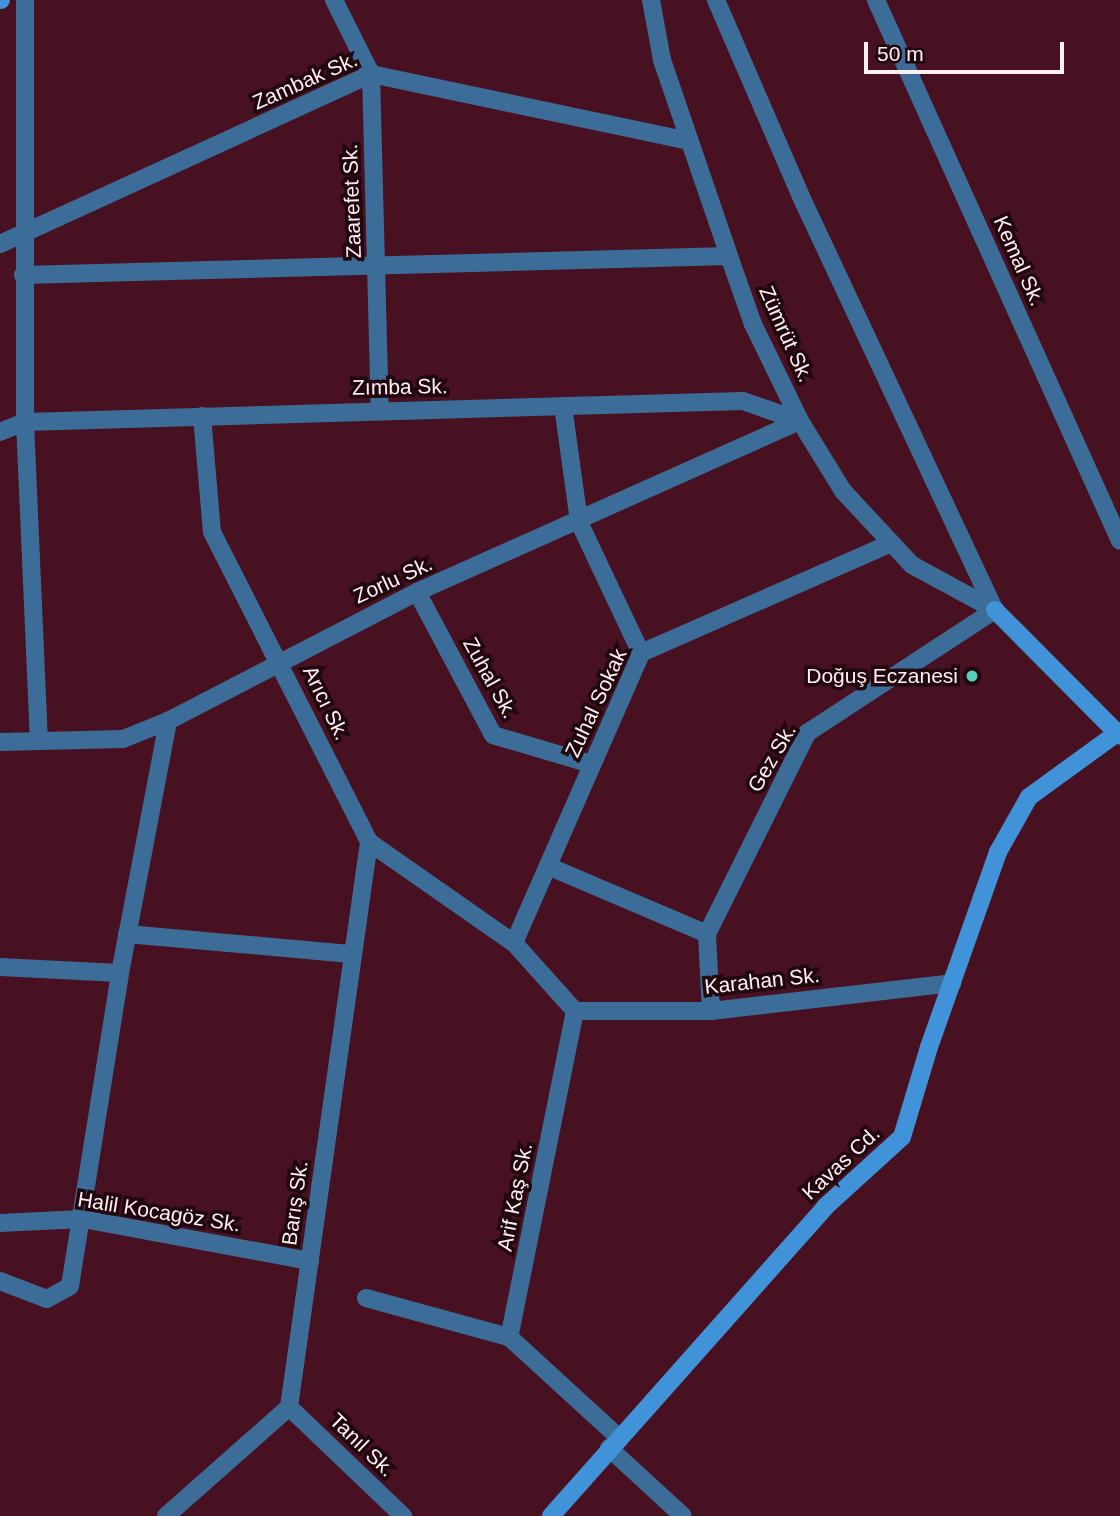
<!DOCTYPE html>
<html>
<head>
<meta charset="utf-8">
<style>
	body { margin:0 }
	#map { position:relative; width:1120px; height:1516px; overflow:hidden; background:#481121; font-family:Helvetica,sans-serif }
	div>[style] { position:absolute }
	.street>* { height:18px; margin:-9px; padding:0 9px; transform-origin:9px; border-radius:9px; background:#3c6d98 }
	.secondary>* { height:18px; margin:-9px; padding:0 9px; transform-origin:9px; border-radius:9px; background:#4093d8 }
	.dots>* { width:19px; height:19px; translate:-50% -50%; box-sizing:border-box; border:4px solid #20080e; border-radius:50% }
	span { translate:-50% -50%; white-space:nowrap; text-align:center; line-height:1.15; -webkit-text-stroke:7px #20080e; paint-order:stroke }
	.street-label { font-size:21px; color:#feeff1 }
	.poi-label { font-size:21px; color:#feeff1 }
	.right { translate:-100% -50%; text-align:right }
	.scale { position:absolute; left:864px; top:42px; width:200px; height:32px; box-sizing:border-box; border:4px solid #feeff1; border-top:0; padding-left:9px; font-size:21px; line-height:24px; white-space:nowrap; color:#feeff1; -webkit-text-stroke:5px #20080e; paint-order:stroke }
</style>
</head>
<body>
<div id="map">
	<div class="street">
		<i style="left:25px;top:0;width:422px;rotate:90deg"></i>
		<i style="left:25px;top:422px;width:319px;rotate:87.5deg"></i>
		<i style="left:334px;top:0;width:83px;rotate:63.4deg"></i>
		<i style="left:371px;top:74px;width:336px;rotate:88.5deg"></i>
		<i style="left:651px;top:0;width:61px;rotate:79.6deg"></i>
		<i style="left:662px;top:60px;width:207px;rotate:71.1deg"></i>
		<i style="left:729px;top:256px;width:72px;rotate:70.6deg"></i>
		<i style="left:753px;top:324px;width:108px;rotate:64.1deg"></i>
		<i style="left:800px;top:421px;width:82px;rotate:58.4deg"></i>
		<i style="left:843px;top:491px;width:101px;rotate:47deg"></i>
		<i style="left:912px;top:565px;width:94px;rotate:28.5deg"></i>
		<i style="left:716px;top:0;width:221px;rotate:66.6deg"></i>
		<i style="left:804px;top:203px;width:450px;rotate:64.9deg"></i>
		<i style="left:876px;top:0;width:593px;rotate:65.72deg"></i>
		<i style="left:0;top:244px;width:408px;rotate:-24.6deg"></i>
		<i style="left:371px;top:74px;width:324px;rotate:11.9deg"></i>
		<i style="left:23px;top:275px;width:706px;rotate:-1.54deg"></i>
		<i style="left:563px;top:406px;width:117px;rotate:82.1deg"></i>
		<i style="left:579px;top:522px;width:145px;rotate:64.7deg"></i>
		<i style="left:202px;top:416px;width:116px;rotate:85.1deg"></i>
		<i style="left:212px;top:532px;width:347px;rotate:63.1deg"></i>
		<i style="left:369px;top:842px;width:177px;rotate:34.9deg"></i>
		<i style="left:514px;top:943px;width:91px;rotate:48.1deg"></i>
		<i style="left:575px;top:1011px;width:333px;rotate:101.4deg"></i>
		<i style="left:509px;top:1337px;width:148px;rotate:42.5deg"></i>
		<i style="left:0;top:432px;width:27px;rotate:-22deg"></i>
		<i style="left:25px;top:422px;width:718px;rotate:-1.68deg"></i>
		<i style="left:743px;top:401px;width:60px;rotate:19.3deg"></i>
		<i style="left:417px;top:592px;width:162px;rotate:62deg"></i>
		<i style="left:493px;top:735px;width:102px;rotate:16.5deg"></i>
		<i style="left:0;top:742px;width:123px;rotate:-1.4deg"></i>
		<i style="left:123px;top:739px;width:48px;rotate:-21.8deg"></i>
		<i style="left:168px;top:721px;width:280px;rotate:-27.4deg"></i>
		<i style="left:417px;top:592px;width:419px;rotate:-24.1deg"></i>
		<i style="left:550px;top:867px;width:171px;rotate:23.1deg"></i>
		<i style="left:127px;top:934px;width:227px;rotate:5.1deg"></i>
		<i style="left:514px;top:943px;width:317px;rotate:-66.3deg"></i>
		<i style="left:641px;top:653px;width:273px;rotate:-23.7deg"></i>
		<i style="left:0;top:967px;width:120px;rotate:2.9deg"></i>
		<i style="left:575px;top:1011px;width:136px"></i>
		<i style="left:711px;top:1011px;width:243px;rotate:-6.6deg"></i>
		<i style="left:711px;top:1011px;width:77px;rotate:-93deg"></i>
		<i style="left:707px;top:934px;width:225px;rotate:-63.5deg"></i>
		<i style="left:807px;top:733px;width:225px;rotate:-33.2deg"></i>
		<i style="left:0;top:1223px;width:83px;rotate:-2.8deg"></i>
		<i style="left:83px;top:1219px;width:231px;rotate:10.5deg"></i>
		<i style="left:0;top:1281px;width:50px;rotate:21deg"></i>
		<i style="left:47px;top:1299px;width:26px;rotate:-29deg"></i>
		<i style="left:70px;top:1286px;width:317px;rotate:-80.9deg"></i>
		<i style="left:120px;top:973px;width:257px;rotate:-79.2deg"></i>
		<i style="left:366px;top:1298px;width:148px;rotate:15.3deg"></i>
		<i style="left:289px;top:1407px;width:158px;rotate:43.7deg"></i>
		<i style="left:609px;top:1448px;width:100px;rotate:42.6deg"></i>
		<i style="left:166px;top:1516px;width:164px;rotate:-41.5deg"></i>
		<i style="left:289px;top:1407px;width:571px;rotate:-81.94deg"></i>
	</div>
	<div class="secondary">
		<i style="left:0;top:0;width:1px"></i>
		<i style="left:995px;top:610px;width:177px;rotate:45.2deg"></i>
		<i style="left:551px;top:1516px;width:413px;rotate:-48.4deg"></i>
		<i style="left:825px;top:1207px;width:104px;rotate:-42.3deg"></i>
		<i style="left:902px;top:1137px;width:94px;rotate:-73.3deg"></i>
		<i style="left:929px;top:1047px;width:207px;rotate:-70.5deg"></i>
		<i style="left:998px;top:852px;width:63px;rotate:-60.6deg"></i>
		<i style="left:1029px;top:797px;width:112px;rotate:-36deg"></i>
	</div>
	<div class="dots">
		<i style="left:972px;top:676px;background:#56cec2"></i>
	</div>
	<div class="street-label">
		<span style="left:305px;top:81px;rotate:-24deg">Zambak Sk.</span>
		<span style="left:352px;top:201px;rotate:-92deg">Zaarefet Sk.</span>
		<span style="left:1019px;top:261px;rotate:66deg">Kemal Sk.</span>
		<span style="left:786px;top:334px;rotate:66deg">Zümrüt Sk.</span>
		<span style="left:400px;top:387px;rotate:-1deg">Zımba Sk.</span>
		<span style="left:393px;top:580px;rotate:-25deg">Zorlu Sk.</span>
		<span style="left:490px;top:678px;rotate:61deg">Zuhal Sk.</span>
		<span style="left:326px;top:703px;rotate:64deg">Arıcı Sk.</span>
		<span style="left:596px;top:703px;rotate:-65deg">Zuhal Sokak</span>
		<span style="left:772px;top:758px;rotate:-60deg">Gez Sk.</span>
		<span style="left:762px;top:981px;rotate:-6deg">Karahan Sk.</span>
		<span style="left:841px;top:1163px;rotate:-43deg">Kavas Cd.</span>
		<span style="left:515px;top:1197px;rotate:-79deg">Arif Kaş Sk.</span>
		<span style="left:295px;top:1203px;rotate:-82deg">Barış Sk.</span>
		<span style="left:159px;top:1212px;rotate:9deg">Halil Kocagöz Sk.</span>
		<span style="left:362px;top:1445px;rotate:44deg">Tanıl Sk.</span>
	</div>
	<div class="poi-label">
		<span class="right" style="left:958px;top:676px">Doğuş Eczanesi</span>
	</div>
	<div class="scale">50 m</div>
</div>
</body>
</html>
